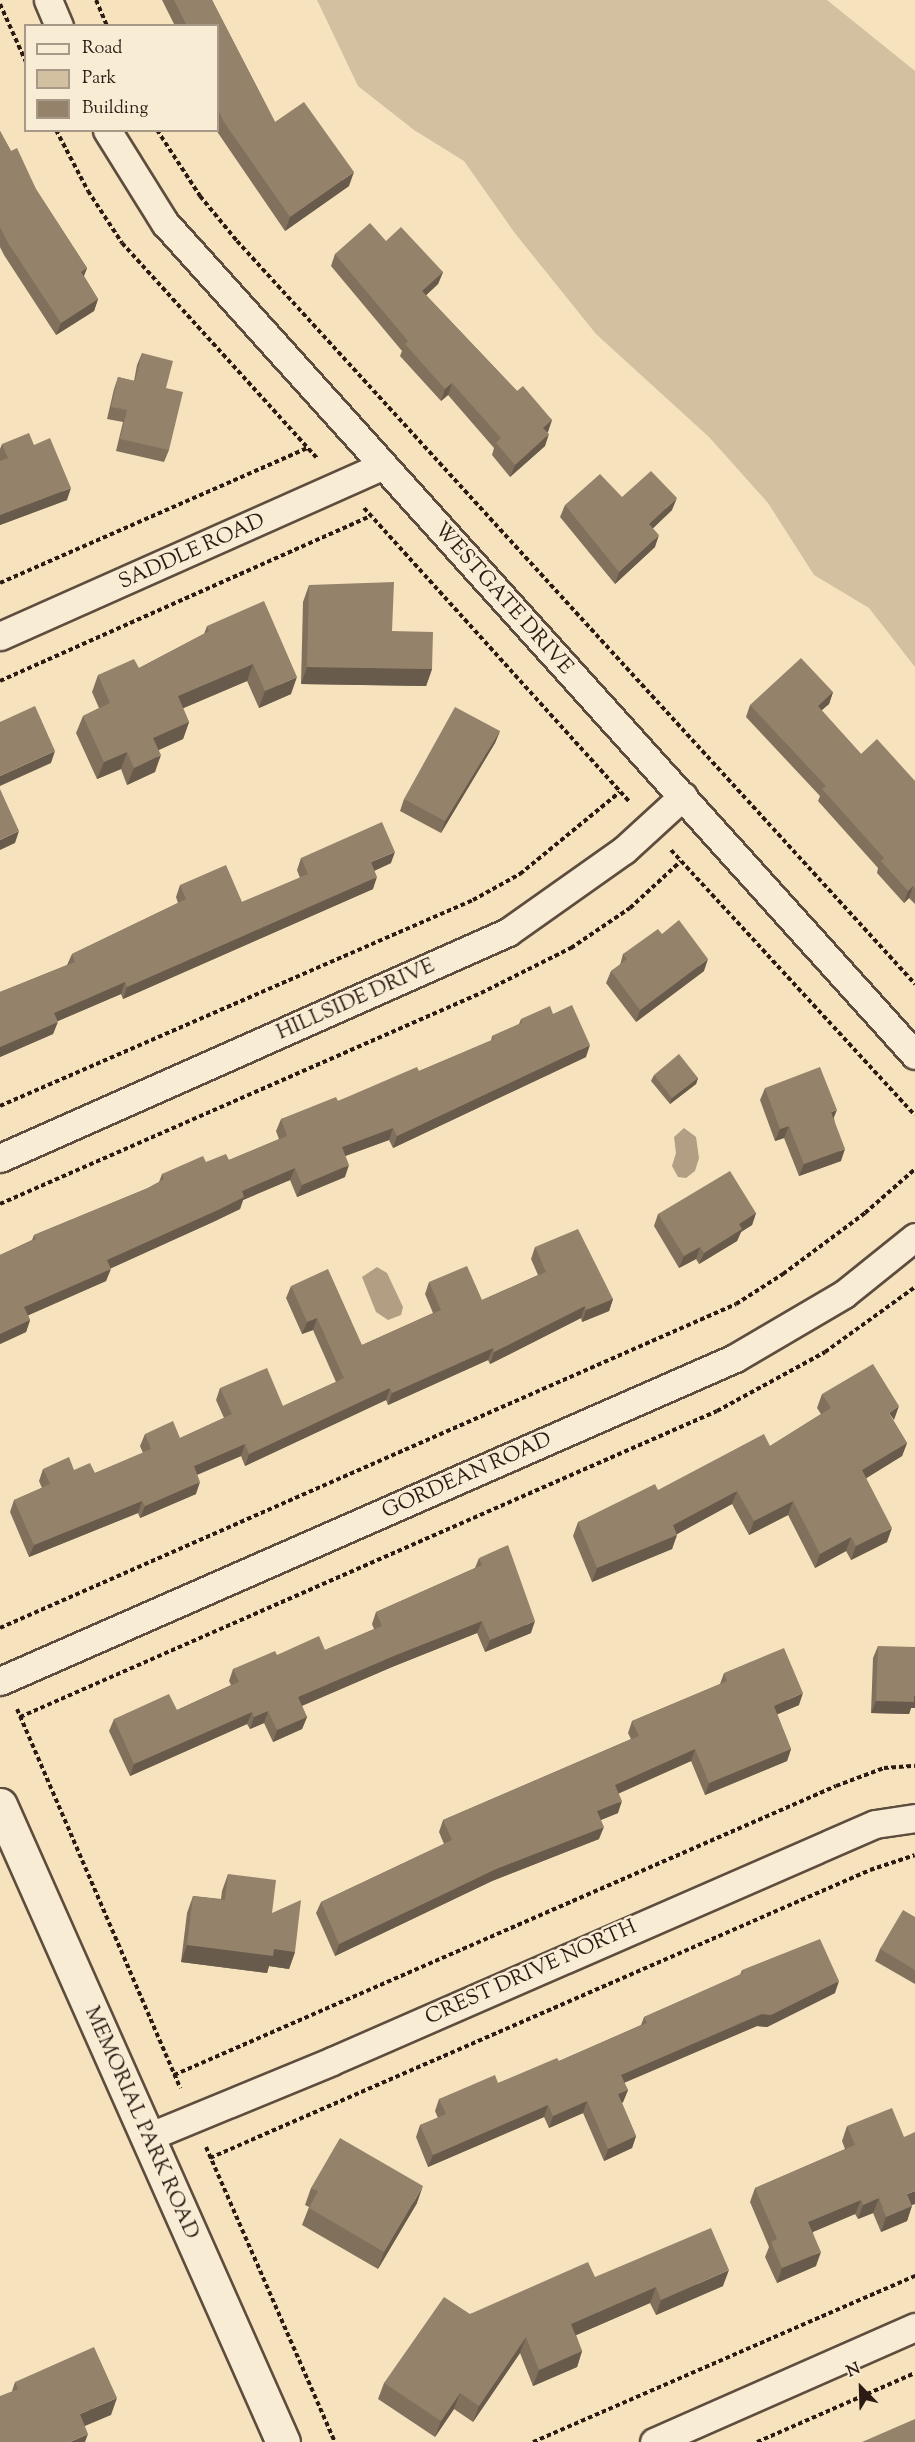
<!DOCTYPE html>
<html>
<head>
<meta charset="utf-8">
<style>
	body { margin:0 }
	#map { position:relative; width:915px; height:2442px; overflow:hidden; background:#f6e2bd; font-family:"Sorts Mill Goudy",serif }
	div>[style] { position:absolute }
	.green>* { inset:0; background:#d3c0a0 }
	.water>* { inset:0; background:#b19e83 }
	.path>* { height:4px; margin-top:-2px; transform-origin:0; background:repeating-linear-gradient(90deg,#2b1b13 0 4.5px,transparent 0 7.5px) }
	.roads { filter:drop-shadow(2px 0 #5e4d3e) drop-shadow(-2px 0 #5e4d3e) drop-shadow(0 2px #5e4d3e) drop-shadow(0 -2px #5e4d3e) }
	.street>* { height:27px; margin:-13.5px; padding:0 13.5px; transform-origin:13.5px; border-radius:13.5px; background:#f9ecd4 }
	.secondary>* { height:33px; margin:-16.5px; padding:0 16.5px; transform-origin:16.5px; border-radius:16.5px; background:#f9ecd4 }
	.wall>* { inset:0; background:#80705c }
	.shaded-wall>* { inset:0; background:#685b4b }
	.building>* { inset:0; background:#95826b }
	span { translate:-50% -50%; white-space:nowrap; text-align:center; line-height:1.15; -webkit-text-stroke:5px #f9ecd4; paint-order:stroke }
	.street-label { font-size:21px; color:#2b1b13 }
	.legend { position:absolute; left:24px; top:24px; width:195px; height:108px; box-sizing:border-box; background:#f9ecd4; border:2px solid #a79887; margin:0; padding:8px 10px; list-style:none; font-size:18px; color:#2b1b13 }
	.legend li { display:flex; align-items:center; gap:12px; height:30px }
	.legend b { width:30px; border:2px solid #a79887 }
	.north { position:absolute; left:831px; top:2358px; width:60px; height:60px; -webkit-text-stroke:4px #f9ecd4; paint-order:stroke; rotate:337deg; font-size:16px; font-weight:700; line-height:24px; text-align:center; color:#2b1b13 }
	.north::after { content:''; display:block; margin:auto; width:21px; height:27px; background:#2b1b13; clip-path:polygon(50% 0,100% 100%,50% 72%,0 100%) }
</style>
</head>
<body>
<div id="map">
	<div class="green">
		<i style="clip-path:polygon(317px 0,827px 0,915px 71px,915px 667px,869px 608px,814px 575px,768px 503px,709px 437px,596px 334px,514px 232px,464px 161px,414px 130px,358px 86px)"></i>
	</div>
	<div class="water">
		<i style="clip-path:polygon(684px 1128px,696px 1137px,699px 1158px,695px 1171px,686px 1178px,678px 1177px,672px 1166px,676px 1153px,674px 1137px)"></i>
		<i style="clip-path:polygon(377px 1267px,387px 1273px,403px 1307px,401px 1315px,388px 1320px,376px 1312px,362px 1277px)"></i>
	</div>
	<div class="path">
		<i style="left:96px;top:0;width:28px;rotate:67deg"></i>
		<i style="left:0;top:4px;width:64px;rotate:65.9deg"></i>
		<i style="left:56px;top:130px;width:69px;rotate:62.3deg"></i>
		<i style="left:88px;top:191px;width:62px;rotate:56.8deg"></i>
		<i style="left:122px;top:243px;width:292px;rotate:47.8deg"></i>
		<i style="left:157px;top:130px;width:79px;rotate:56.9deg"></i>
		<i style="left:200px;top:196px;width:58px;rotate:50.6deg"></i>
		<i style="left:237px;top:241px;width:1006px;rotate:47.62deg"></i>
		<i style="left:364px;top:508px;width:395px;rotate:47.9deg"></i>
		<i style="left:0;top:583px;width:336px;rotate:-23.7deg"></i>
		<i style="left:0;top:681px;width:406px;rotate:-24deg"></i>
		<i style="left:671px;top:850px;width:360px;rotate:47.4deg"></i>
		<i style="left:0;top:1106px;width:516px;rotate:-23.53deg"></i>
		<i style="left:473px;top:900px;width:54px;rotate:-29deg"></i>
		<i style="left:520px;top:874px;width:129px;rotate:-39.4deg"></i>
		<i style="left:0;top:1204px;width:525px;rotate:-23.69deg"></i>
		<i style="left:481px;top:993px;width:101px;rotate:-26.6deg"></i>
		<i style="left:571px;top:948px;width:71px;rotate:-34.1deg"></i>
		<i style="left:630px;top:908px;width:69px;rotate:-42.7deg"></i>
		<i style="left:0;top:1628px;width:804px;rotate:-23.76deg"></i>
		<i style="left:736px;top:1304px;width:56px;rotate:-32.6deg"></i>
		<i style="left:783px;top:1274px;width:102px;rotate:-36.6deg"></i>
		<i style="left:865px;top:1213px;width:67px;rotate:-41.3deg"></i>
		<i style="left:17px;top:1709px;width:413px;rotate:66.7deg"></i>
		<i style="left:20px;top:1717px;width:761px;rotate:-23.7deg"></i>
		<i style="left:717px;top:1411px;width:123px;rotate:-28.6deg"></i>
		<i style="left:825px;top:1352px;width:111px;rotate:-35.8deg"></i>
		<i style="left:174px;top:2075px;width:722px;rotate:-23.58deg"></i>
		<i style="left:836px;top:1786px;width:51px;rotate:-20.6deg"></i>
		<i style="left:884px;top:1768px;width:31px;rotate:-4deg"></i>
		<i style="left:206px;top:2147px;width:322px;rotate:66.4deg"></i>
		<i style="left:210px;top:2158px;width:720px;rotate:-23.57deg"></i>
		<i style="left:870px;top:1870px;width:47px;rotate:-18.4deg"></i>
		<i style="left:533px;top:2442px;width:417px;rotate:-23.5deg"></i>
		<i style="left:757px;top:2442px;width:172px;rotate:-23.6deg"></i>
	</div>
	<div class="roads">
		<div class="street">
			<i style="left:48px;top:0;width:28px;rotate:67deg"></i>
			<i style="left:107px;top:130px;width:110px;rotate:58.1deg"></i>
			<i style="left:165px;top:223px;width:1120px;rotate:47.97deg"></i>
			<i style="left:0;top:636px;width:418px;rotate:-24deg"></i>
			<i style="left:0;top:1158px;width:556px;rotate:-23.98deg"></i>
			<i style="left:508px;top:932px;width:142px;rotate:-35.3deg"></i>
			<i style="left:624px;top:850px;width:80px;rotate:-42.5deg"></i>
			<i style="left:0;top:1681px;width:803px;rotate:-23.72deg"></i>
			<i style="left:735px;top:1358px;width:126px;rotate:-30.4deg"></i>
			<i style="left:844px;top:1294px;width:91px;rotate:-38.8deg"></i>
			<i style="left:148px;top:2137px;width:199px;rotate:-22.4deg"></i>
			<i style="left:332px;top:2061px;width:592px;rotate:-23.58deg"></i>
			<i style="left:875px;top:1824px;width:40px;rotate:-8.5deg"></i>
			<i style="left:654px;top:2442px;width:285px;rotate:-23.8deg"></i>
		</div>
		<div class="secondary">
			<i style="left:0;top:1805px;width:697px;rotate:66.05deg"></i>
		</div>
	</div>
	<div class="wall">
		<i style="clip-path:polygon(162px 0,212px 0,275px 122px,349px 186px,285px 231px,216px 130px,218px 130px,218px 26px,175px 26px)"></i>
		<i style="clip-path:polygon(0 131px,11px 151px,87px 268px,84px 276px,98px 299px,94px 311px,56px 335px,4px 255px,0 247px)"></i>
		<i style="clip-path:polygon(386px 241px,443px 272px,438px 284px,426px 295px,517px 391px,552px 420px,547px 432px,545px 446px,510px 477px,492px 455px,494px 448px,448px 395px,441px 401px,400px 356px,402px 351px,331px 266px,335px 254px)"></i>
		<i style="clip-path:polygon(142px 353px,166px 388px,169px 450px,164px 462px,116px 451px,123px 422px,107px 419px,114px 389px,118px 377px,134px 381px,137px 365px)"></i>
		<i style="clip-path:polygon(2px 444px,34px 445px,67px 500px,0 525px,0 449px)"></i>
		<i style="clip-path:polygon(622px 497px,672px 510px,653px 528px,655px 547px,615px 584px,560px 517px,565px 505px)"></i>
		<i style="clip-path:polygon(309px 585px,432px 669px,426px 686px,301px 684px,303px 602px)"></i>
		<i style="clip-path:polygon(207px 626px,291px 694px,259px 708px,247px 681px,183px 708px,189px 722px,183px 739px,159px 750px,155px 772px,127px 785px,121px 769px,97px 779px,76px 733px,83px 716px,99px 708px,92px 692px,98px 675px,139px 668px,204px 634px)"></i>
		<i style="clip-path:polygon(833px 692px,829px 704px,821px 710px,861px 754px,915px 781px,915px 904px,909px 898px,904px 903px,877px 873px,878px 868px,818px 801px,820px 796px,746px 717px,750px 705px)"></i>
		<i style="clip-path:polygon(500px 731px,495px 743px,441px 833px,400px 811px,404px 799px)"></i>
		<i style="clip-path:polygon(301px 858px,391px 863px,374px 871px,373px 889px,123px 999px,121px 994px,57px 1021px,53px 1034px,0 1057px,0 992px,67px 965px,72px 954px,178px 903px,176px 897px,180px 885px,242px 902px,300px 878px,297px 870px)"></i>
		<i style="clip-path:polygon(662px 934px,704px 971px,636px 1022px,606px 983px,611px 971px,620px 965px,623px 954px)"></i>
		<i style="clip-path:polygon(553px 1014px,586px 1057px,393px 1148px,389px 1140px,345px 1156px,345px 1177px,297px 1197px,290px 1180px,243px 1200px,240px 1209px,213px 1222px,110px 1268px,106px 1281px,28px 1315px,30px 1320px,26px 1332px,0 1344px,0 1255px,32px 1240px,34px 1235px,148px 1188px,159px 1182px,162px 1174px,206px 1162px,229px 1160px,279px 1139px,276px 1131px,281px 1119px,338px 1101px,419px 1071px,491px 1041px,492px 1036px,519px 1024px,521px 1019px)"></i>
		<i style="clip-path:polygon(654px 1075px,698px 1078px,696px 1084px,670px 1104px,651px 1081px)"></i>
		<i style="clip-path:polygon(765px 1088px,834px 1118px,841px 1161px,799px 1176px,784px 1138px,775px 1141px,760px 1100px)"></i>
		<i style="clip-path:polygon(756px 1213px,752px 1225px,741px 1232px,737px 1241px,699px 1264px,696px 1259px,679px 1268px,654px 1226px,658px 1214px)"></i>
		<i style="clip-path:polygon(535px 1247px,613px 1299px,609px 1311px,582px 1322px,581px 1318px,490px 1364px,488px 1360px,388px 1405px,386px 1400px,245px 1466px,241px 1456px,197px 1475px,196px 1494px,140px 1518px,138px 1513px,29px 1557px,10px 1512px,14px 1500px,42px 1488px,39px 1481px,43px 1469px,74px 1470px,95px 1473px,143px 1453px,140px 1446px,145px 1434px,180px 1438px,224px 1418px,216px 1400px,220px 1388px,283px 1406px,336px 1382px,313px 1330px,302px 1334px,286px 1298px,291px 1286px,362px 1345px,433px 1313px,425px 1294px,429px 1282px,482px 1300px,538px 1275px,531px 1259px)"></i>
		<i style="clip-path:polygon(822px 1394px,893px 1420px,907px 1443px,902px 1456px,866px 1478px,887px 1542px,851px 1560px,846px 1551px,815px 1568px,788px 1515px,749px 1535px,732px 1504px,677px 1534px,672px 1549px,592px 1582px,573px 1536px,578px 1522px,770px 1446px,821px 1414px,817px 1408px)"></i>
		<i style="clip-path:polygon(479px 1558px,531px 1633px,485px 1652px,477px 1633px,392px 1667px,302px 1706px,307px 1717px,302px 1729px,273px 1742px,264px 1723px,250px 1729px,247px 1724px,130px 1776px,109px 1731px,114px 1719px,177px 1710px,231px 1685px,229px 1681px,233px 1669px,277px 1655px,325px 1650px,374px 1629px,372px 1624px,376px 1612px,475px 1568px)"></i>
		<i style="clip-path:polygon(878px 1646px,911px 1708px,909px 1714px,871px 1713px,873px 1658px)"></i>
		<i style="clip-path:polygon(724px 1673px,799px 1705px,777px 1714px,791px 1749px,787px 1761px,705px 1795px,691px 1761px,619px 1793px,618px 1813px,601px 1820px,599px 1839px,492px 1881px,335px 1956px,316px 1913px,321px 1902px,444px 1844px,439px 1832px,443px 1820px,631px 1739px,628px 1733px,632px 1721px,720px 1684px)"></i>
		<i style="clip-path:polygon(228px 1874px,272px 1913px,295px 1952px,289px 1969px,269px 1966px,267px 1973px,181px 1962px,187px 1913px,193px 1896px,221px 1899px,222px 1891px)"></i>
		<i style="clip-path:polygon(915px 1917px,915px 1984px,875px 1961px,880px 1949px)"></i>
		<i style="clip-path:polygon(742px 1970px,835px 1993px,767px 2027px,757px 2026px,624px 2083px,628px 2090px,623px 2102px,622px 2103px,636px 2136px,632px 2148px,604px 2161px,583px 2113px,549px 2128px,544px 2117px,428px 2167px,416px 2137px,420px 2125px,438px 2118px,435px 2111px,439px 2099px,498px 2083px,559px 2061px,641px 2025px,644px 2017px,740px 1975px)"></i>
		<i style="clip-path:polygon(847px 2126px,912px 2205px,907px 2221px,881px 2232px,873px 2213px,858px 2219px,855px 2214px,813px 2232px,816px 2266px,777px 2283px,765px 2257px,769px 2247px,750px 2202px,755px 2188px,845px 2149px,842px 2141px)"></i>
		<i style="clip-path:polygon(311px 2188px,417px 2203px,378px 2269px,302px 2225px,309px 2207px,305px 2205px)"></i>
		<i style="clip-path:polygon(595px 2277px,723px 2286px,656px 2315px,650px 2303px,576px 2335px,582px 2351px,577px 2367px,533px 2386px,520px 2353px,473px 2422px,454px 2409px,435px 2437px,378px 2399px,384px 2383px,470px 2314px)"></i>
		<i style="clip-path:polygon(15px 2382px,111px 2415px,12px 2391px)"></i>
	</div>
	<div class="shaded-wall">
		<i style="clip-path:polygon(354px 172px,349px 186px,285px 231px,290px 217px)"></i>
		<i style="clip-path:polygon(87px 268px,82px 280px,81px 272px)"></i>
		<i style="clip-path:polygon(443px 272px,438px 284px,418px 303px,422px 291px)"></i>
		<i style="clip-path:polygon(98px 299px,94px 311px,56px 335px,61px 323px)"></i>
		<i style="clip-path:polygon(452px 383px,448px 395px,441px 401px,445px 389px)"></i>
		<i style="clip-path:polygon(552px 420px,548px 432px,539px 440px,543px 428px)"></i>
		<i style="clip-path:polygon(549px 434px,545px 446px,510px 477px,515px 465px)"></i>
		<i style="clip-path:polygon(71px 488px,67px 500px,0 525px,0 515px)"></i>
		<i style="clip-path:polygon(677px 498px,672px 510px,645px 536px,649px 524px)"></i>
		<i style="clip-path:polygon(659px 535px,655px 547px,615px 584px,619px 572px)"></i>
		<i style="clip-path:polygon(253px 664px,247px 681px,172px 713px,178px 696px)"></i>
		<i style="clip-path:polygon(307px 667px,432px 669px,426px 686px,301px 684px)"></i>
		<i style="clip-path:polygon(297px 677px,291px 694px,259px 708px,265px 691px)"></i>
		<i style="clip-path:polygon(833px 692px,829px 704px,813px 718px,818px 706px)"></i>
		<i style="clip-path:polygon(189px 722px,183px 739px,147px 755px,153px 738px)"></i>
		<i style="clip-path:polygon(500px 731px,495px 743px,441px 833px,445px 821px)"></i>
		<i style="clip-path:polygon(55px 751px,51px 763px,0 786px,0 776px)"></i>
		<i style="clip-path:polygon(127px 752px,121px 769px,97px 779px,104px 762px)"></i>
		<i style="clip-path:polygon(161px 755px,155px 772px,127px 785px,134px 768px)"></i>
		<i style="clip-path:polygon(19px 831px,15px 843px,0 850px,0 840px)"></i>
		<i style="clip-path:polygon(395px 852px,391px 863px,367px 874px,371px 862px)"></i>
		<i style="clip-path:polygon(377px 877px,373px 889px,123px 999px,127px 987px)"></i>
		<i style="clip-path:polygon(913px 886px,909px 898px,904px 903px,908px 891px)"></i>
		<i style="clip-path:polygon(708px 959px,704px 971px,636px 1022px,640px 1010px)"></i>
		<i style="clip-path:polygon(125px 982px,121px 994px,49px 1025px,54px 1013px)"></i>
		<i style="clip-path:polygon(58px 1022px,53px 1034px,0 1057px,0 1047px)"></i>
		<i style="clip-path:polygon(590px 1045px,586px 1057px,393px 1148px,397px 1136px)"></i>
		<i style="clip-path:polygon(698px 1078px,696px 1084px,670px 1104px,672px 1098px)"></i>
		<i style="clip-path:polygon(837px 1110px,832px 1122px,831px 1112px)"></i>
		<i style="clip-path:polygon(789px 1126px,784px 1138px,775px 1141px,780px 1129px)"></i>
		<i style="clip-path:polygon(393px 1128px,389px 1140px,337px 1159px,342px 1147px)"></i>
		<i style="clip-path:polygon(845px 1149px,841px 1161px,799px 1176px,804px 1164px)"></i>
		<i style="clip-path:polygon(349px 1165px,345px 1177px,297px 1197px,302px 1185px)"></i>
		<i style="clip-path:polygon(295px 1168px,290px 1180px,243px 1200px,240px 1209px,213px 1222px,103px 1272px,107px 1260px,242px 1191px)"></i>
		<i style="clip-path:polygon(756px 1213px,752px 1225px,741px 1232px,737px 1241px,699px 1264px,704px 1253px,739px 1224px)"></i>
		<i style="clip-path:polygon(700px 1247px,696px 1259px,679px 1268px,684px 1256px)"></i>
		<i style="clip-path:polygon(111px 1269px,106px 1281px,20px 1319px,24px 1307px)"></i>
		<i style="clip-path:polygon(613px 1299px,609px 1311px,582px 1322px,586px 1310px)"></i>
		<i style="clip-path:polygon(585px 1306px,581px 1318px,490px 1364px,494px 1352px)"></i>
		<i style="clip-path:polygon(317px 1318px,313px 1330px,302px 1334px,307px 1322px)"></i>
		<i style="clip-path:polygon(30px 1320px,26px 1332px,0 1344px,0 1334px)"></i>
		<i style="clip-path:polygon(493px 1348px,488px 1360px,388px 1405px,392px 1393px)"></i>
		<i style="clip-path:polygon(390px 1388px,386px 1400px,245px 1466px,249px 1454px)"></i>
		<i style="clip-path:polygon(899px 1406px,894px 1420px,889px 1413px)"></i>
		<i style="clip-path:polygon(907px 1443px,902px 1456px,857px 1484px,862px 1470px)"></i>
		<i style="clip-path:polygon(245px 1444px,241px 1456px,189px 1478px,194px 1466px)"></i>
		<i style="clip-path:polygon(200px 1482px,196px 1494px,140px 1518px,145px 1506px)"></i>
		<i style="clip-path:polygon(737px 1491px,732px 1504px,668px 1539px,673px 1525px)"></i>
		<i style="clip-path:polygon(142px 1501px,138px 1513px,29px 1557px,34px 1545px)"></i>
		<i style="clip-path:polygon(793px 1501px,788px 1515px,749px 1535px,754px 1521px)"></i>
		<i style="clip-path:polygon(892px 1528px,887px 1542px,851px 1560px,856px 1546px)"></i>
		<i style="clip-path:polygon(677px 1535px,672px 1549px,592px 1582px,597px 1568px)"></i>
		<i style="clip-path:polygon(851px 1537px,846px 1551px,815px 1568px,820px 1554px)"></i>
		<i style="clip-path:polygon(482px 1621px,477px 1633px,392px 1667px,294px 1709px,298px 1697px,396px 1655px)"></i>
		<i style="clip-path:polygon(535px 1621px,531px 1633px,485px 1652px,490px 1640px)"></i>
		<i style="clip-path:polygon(803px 1693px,799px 1705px,769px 1718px,774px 1706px)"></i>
		<i style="clip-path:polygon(914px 1696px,915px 1696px,915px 1708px,911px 1708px,909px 1714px,871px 1713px,876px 1701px)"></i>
		<i style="clip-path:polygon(268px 1711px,264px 1723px,250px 1729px,254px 1717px)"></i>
		<i style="clip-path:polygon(252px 1712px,247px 1724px,130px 1776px,134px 1764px)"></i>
		<i style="clip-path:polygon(307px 1717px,302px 1729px,273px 1742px,277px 1730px)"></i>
		<i style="clip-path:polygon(695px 1749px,691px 1761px,611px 1797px,615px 1785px)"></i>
		<i style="clip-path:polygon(791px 1749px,787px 1761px,705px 1795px,709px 1783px)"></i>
		<i style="clip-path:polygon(622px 1801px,618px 1813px,593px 1823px,597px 1811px)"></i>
		<i style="clip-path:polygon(604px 1827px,599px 1839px,492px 1881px,335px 1956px,339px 1944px,496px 1869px)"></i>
		<i style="clip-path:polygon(187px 1945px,274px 1949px,295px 1952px,289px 1969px,269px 1966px,267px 1973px,181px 1962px)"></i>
		<i style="clip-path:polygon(839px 1981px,835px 1993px,767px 2027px,757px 2026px,616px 2086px,621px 2075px)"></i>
		<i style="clip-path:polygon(628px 2090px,623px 2102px,614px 2106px,618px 2094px)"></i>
		<i style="clip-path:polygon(587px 2101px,583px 2113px,549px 2128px,553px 2116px)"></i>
		<i style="clip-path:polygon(548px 2105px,544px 2117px,428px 2167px,433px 2155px)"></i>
		<i style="clip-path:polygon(636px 2136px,632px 2148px,604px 2161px,608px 2149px)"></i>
		<i style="clip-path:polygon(423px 2186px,417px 2203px,378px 2269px,384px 2252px)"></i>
		<i style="clip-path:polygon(915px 2191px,915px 2204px,902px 2209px,907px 2194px)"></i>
		<i style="clip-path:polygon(879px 2198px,873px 2213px,858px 2219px,863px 2205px)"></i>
		<i style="clip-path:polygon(861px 2200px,855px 2214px,803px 2236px,808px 2222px)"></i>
		<i style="clip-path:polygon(912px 2206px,907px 2221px,881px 2232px,886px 2217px)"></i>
		<i style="clip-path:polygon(821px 2252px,816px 2266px,777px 2283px,782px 2268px)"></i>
		<i style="clip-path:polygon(729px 2270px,723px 2286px,656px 2315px,661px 2300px)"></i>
		<i style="clip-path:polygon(656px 2287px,650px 2303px,565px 2340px,571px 2324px)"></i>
		<i style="clip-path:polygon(526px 2337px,520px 2353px,473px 2422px,479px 2406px)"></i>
		<i style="clip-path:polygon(582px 2351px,577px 2367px,533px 2386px,539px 2370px)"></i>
		<i style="clip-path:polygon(460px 2393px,454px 2409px,435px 2437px,441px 2421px)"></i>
		<i style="clip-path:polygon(117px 2398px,111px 2415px,73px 2431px,80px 2414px)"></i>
		<i style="clip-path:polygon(88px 2434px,85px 2442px,70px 2442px)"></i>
	</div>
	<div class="building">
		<i style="clip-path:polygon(174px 0,212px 0,275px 122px,304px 102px,354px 172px,290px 217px,224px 122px,218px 110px,218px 26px,187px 26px)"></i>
		<i style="clip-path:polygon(0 131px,11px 151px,17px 148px,36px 189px,87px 268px,81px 272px,98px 299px,61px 323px,8px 243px,0 227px)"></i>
		<i style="clip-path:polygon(370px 223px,386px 241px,401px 227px,443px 272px,422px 291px,517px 391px,523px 386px,552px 420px,543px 428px,549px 434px,515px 465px,496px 443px,501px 438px,452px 383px,445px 389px,405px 344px,408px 341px,335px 254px)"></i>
		<i style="clip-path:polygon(142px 353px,173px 361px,166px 388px,183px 392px,169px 450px,120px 439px,127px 410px,111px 407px,118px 377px,135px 381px)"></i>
		<i style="clip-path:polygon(29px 433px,34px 445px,50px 438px,71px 488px,0 515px,0 461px,8px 458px,2px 444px)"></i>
		<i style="clip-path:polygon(651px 471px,677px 498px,649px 524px,659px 535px,619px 572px,565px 505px,600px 474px,622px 497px)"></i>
		<i style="clip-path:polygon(394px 582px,392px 631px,433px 632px,432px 669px,307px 667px,309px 585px)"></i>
		<i style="clip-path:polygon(264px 601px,297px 677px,265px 691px,253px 664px,178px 696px,189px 722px,153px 738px,161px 755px,134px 768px,127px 752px,104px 762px,83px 716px,110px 703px,98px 675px,134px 659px,139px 668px,209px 631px,207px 626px)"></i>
		<i style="clip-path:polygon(801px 658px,833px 692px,818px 706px,861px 754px,877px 739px,915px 781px,915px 888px,913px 886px,908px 891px,881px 861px,884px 858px,822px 789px,826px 786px,750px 705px)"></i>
		<i style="clip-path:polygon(35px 706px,55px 751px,0 776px,0 722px)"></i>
		<i style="clip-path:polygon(455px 707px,500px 731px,445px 821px,404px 799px)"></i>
		<i style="clip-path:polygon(0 789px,19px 831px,0 840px)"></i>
		<i style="clip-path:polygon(382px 822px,395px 852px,371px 862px,377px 877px,127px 987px,125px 982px,54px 1013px,58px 1022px,0 1047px,0 992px,75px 962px,72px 954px,186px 899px,180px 885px,226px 865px,242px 902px,308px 874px,301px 858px)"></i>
		<i style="clip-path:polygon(679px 920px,708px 959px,640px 1010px,611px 971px,627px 959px,623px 954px,658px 929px,662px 934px)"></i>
		<i style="clip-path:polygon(572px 1005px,590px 1045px,397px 1136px,393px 1128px,342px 1147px,349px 1165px,302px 1185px,295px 1168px,242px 1191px,244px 1197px,218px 1210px,107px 1260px,111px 1269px,24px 1307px,30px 1320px,0 1334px,0 1255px,36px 1239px,34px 1235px,148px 1188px,164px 1179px,162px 1174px,203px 1156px,206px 1162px,226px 1154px,229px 1160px,287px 1136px,281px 1119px,336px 1097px,338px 1101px,417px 1067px,419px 1071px,494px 1039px,492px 1036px,522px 1023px,521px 1019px,550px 1006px,553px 1014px)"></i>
		<i style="clip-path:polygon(679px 1054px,698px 1078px,672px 1098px,654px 1075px)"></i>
		<i style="clip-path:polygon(820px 1067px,837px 1110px,831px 1112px,845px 1149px,804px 1164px,789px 1126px,780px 1129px,765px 1088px)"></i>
		<i style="clip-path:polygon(730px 1171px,756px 1213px,739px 1224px,742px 1229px,704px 1253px,700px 1247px,684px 1256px,658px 1214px)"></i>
		<i style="clip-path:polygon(578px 1229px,613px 1299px,586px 1310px,585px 1306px,494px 1352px,493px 1348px,392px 1393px,390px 1388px,249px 1454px,245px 1444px,194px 1466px,200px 1482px,145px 1506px,142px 1501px,34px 1545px,14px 1500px,50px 1484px,43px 1469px,69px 1457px,74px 1470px,90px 1463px,95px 1473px,151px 1449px,145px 1434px,173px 1421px,180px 1438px,232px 1414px,220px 1388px,267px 1368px,283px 1406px,344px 1378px,317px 1318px,307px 1322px,291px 1286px,328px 1269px,362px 1345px,441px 1310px,429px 1282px,467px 1266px,482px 1300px,546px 1272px,535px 1247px)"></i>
		<i style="clip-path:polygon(873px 1364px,899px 1406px,889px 1413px,907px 1443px,862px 1470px,892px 1528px,856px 1546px,851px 1537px,820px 1554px,793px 1501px,754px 1521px,737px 1491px,673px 1525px,677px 1535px,597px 1568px,578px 1522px,655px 1484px,658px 1490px,764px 1434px,770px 1446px,831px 1408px,822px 1394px)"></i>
		<i style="clip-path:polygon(508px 1545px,535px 1621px,490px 1640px,482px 1621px,396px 1655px,298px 1697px,307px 1717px,277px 1730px,268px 1711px,254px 1717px,252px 1712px,134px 1764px,114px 1719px,169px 1694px,177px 1710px,239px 1682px,233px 1669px,275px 1651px,277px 1655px,319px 1636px,325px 1650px,382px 1626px,376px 1612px,482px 1565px,479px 1558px)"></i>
		<i style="clip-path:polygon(878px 1646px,915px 1647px,915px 1696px,914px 1696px,914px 1702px,876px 1701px)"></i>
		<i style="clip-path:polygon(784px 1648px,803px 1693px,774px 1706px,791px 1749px,709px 1783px,695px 1749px,615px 1785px,622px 1801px,597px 1811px,604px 1827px,496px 1869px,339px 1944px,321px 1902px,452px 1840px,443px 1820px,639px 1736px,632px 1721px,727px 1681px,724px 1673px)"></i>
		<i style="clip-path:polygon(228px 1874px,276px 1880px,272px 1913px,301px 1900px,295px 1952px,274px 1949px,273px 1956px,187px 1945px,193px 1896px,225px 1900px)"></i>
		<i style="clip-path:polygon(903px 1910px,915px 1917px,915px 1970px,880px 1949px)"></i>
		<i style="clip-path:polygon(820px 1939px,839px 1981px,771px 2015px,761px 2014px,621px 2075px,628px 2090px,618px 2094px,636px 2136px,608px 2149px,587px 2101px,553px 2116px,548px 2105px,433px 2155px,420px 2125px,446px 2114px,439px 2099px,495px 2075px,498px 2083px,557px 2058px,559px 2061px,647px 2023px,644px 2017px,743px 1973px,742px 1970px)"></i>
		<i style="clip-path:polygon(892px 2108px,904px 2137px,915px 2132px,915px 2191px,907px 2194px,912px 2206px,886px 2217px,879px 2198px,863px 2205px,861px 2200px,808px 2222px,821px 2252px,782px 2268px,771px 2242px,777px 2239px,755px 2188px,855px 2145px,847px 2126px)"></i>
		<i style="clip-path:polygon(340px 2138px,423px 2186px,384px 2252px,309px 2208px,318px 2191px,311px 2188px)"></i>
		<i style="clip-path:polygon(711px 2228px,729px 2270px,661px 2300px,656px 2287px,571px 2324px,582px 2351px,539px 2370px,526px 2337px,479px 2406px,460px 2393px,441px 2421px,384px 2383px,444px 2297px,470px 2314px,588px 2262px,595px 2277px)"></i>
		<i style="clip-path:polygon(94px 2347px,117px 2398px,80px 2414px,88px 2434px,70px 2442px,0 2442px,0 2396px,18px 2389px,15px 2382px)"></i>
		<i style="clip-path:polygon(915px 2419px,915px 2442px,862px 2442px)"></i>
	</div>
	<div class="street-label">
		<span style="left:192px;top:552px;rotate:-24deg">SADDLE ROAD</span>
		<span style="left:503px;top:599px;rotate:48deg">WESTGATE DRIVE</span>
		<span style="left:356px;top:1000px;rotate:-24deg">HILLSIDE DRIVE</span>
		<span style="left:467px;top:1476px;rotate:-24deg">GORDEAN ROAD</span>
		<span style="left:531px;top:1973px;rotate:-24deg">CREST DRIVE NORTH</span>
		<span style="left:141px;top:2123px;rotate:66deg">MEMORIAL PARK ROAD</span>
	</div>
	<ul class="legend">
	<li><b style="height:8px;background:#f9ecd4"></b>Road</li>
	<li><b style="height:16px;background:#d3c0a0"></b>Park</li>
	<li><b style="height:16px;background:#95826b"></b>Building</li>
	</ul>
	<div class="north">N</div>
</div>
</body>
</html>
